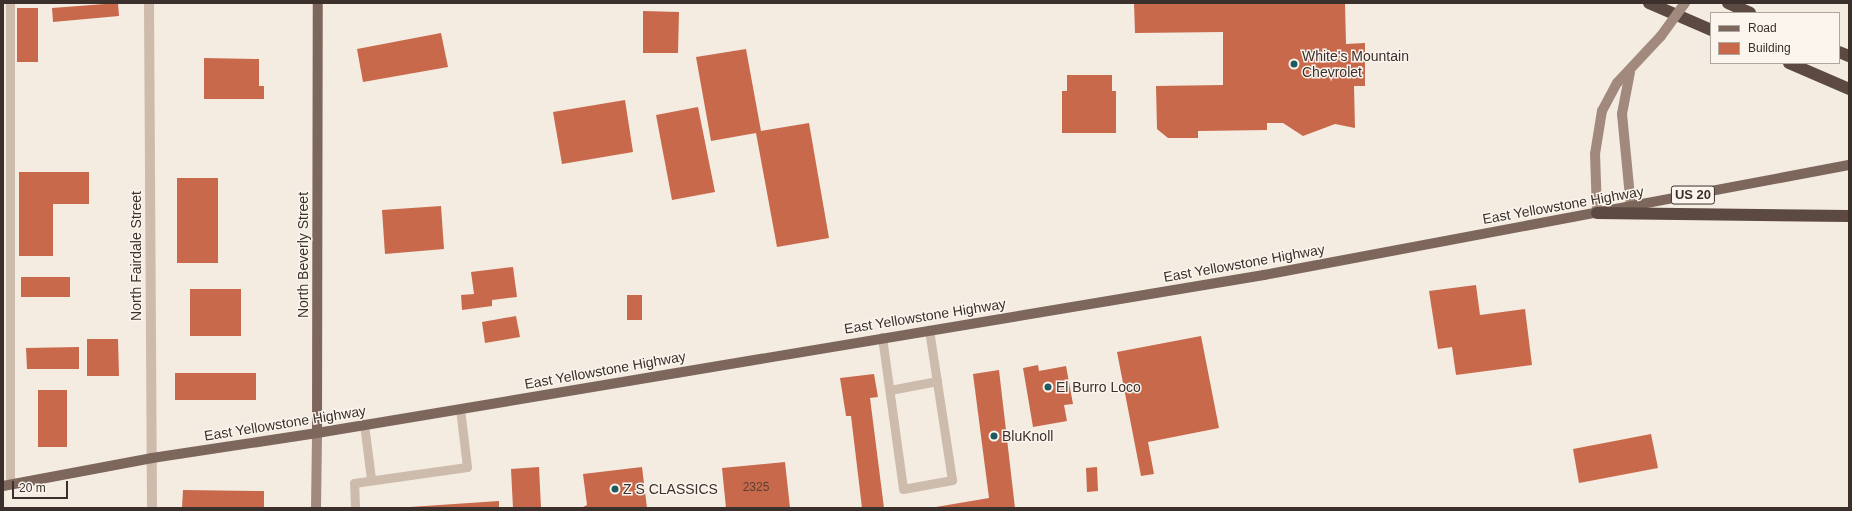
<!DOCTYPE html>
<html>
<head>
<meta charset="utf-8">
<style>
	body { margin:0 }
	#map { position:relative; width:1852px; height:511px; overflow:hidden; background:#f4ebe1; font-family:Arial,sans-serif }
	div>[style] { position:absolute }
	.building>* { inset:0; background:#c8694b }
	.lane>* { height:9px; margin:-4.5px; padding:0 4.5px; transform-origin:4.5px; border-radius:4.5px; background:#cdbbac }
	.street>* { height:10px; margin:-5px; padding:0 5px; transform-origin:5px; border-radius:5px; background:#cdbbac }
	.secondary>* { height:10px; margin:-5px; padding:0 5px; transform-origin:5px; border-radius:5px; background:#a18a7d }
	.primary>* { height:10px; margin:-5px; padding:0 5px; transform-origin:5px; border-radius:5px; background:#7d675c }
	.highway>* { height:12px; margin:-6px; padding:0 6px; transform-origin:6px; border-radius:6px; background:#5c4a42 }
	.secondary-bridge>* { height:10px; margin:-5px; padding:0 5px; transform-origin:5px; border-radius:5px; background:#a18a7d }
	.dots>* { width:11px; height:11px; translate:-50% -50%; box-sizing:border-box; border:2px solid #fbf5ee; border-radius:50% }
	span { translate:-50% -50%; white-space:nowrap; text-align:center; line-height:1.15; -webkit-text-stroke:3px #fbf5ee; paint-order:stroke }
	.number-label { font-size:12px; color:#5e3e33 }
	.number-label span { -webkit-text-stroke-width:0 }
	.shield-label span { padding:1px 3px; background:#fbf5ee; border:1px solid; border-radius:3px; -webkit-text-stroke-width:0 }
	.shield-label { font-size:13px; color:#3b302b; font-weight:700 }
	.poi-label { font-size:14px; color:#3b302b }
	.left { translate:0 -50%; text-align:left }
	.street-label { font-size:14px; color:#3b302b }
	.frame { position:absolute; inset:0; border:4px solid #3b302b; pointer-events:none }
	.legend { position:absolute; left:1710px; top:12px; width:130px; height:52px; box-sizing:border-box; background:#fbf5ee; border:1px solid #aea6a0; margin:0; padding:5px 7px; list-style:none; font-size:12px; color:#3b302b }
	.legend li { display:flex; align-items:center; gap:8px; height:20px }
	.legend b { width:20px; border:1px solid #aea6a0 }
	.scale { position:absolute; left:12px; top:481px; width:56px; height:18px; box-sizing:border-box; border:2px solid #3b302b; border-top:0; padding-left:5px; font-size:12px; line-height:14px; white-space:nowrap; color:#3b302b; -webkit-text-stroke:3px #fbf5ee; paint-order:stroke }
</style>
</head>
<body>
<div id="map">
	<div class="building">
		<i style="clip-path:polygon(118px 3px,119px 16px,53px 22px,52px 8px)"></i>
		<i style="clip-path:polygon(1134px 3px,1345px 3px,1346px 44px,1365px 43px,1365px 86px,1354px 86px,1355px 128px,1335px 124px,1303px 136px,1283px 123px,1267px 123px,1267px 130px,1198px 131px,1198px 138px,1168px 138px,1157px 129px,1156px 86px,1223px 85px,1223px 32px,1135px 33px)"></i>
		<i style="clip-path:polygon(17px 8px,38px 8px,38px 62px,17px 62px)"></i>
		<i style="clip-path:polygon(643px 11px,679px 12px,678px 53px,643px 53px)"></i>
		<i style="clip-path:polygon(441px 33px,448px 67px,363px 82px,357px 49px)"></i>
		<i style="clip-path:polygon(746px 49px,761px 131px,809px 123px,829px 238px,777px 247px,756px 133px,711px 141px,696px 57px)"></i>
		<i style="clip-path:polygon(204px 58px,259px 59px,259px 86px,264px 86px,264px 99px,204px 99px)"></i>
		<i style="clip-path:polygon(1067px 75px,1112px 75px,1112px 91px,1116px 91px,1116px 133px,1062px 133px,1062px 91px,1067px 91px)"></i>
		<i style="clip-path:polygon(625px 100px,633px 152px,562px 164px,553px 112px)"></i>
		<i style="clip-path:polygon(698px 107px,715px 192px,672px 200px,656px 115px)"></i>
		<i style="clip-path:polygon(19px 172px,89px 172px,89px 204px,53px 204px,53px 256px,19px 256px)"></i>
		<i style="clip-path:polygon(177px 178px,218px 178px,218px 263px,177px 263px)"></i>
		<i style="clip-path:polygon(441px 206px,444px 249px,385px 254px,382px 210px)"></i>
		<i style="clip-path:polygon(513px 267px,517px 297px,492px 300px,492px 306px,462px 310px,461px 295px,474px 294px,471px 272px)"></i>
		<i style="clip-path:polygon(21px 277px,70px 277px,70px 297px,21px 297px)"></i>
		<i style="clip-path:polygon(1476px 285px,1480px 315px,1525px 309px,1532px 365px,1456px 375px,1452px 347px,1438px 349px,1429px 291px)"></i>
		<i style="clip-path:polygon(190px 289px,241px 289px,241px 336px,190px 336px)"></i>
		<i style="clip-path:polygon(627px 295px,642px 295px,642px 320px,627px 320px)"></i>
		<i style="clip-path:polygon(516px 316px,520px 337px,485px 343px,482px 322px)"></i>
		<i style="clip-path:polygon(1201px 336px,1219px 428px,1148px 442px,1154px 474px,1141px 476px,1117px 352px)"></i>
		<i style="clip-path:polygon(87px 339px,118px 339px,119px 376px,87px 376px)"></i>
		<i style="clip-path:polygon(79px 347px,79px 369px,27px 369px,26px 348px)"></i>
		<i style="clip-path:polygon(1038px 365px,1039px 371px,1066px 366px,1073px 404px,1064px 405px,1067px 421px,1033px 427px,1023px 368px)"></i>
		<i style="clip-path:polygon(999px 370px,1015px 508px,930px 508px,989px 498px,973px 374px)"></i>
		<i style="clip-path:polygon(175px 373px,256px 373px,256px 400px,175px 400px)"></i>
		<i style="clip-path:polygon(874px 374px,878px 397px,870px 398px,884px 508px,862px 508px,851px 416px,846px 416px,840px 378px)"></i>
		<i style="clip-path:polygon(38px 390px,67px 390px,67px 447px,38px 447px)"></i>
		<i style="clip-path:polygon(1651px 434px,1658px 468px,1579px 483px,1573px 449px)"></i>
		<i style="clip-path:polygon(785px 462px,790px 508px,726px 508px,722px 468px)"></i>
		<i style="clip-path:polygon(539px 467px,541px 508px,513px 508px,511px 469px)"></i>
		<i style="clip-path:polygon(642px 467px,647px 508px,581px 508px,587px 505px,583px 474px)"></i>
		<i style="clip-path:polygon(1097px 467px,1098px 491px,1087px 492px,1086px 468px)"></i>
		<i style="clip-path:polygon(183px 490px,264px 491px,264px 508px,182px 508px)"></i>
		<i style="clip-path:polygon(499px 501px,499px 508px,410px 508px,410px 507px)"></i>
	</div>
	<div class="lane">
		<i style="left:10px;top:3px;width:481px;rotate:90deg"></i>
		<i style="left:882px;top:337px;width:153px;rotate:82.1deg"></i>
		<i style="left:903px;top:489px;width:50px;rotate:-10.4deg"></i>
		<i style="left:952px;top:480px;width:152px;rotate:-98.7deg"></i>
		<i style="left:890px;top:390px;width:48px;rotate:-10.8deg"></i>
		<i style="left:364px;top:424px;width:55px;rotate:82.7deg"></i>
		<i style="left:355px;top:508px;width:25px;rotate:-92deg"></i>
		<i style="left:354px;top:483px;width:114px;rotate:-8.1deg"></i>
		<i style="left:467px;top:467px;width:59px;rotate:-96.8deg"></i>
	</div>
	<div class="street">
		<i style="left:149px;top:3px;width:505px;rotate:89.66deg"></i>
	</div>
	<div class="secondary">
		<i style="left:1630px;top:72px;width:43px;rotate:100.8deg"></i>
		<i style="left:1622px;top:114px;width:93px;rotate:84.5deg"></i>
		<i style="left:1597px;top:213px;width:59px;rotate:-91.9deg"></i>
		<i style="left:1595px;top:154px;width:44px;rotate:-80.8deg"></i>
		<i style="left:1602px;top:111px;width:32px;rotate:-62deg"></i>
		<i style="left:1617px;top:83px;width:64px;rotate:-46.9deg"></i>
		<i style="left:316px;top:508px;width:75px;rotate:-89.2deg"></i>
	</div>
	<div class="primary">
		<i style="left:317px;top:433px;width:430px;rotate:-89.9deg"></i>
		<i style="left:3px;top:486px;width:152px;rotate:-10.6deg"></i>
		<i style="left:152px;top:458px;width:167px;rotate:-8.6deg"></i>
		<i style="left:317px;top:433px;width:960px;rotate:-9.47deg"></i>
		<i style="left:1264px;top:275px;width:595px;rotate:-10.65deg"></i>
	</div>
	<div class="highway">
		<i style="left:1649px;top:3px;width:68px;rotate:23.5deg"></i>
		<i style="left:1728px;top:3px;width:24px;rotate:24deg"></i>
		<i style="left:1839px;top:52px;width:11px;rotate:22deg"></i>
		<i style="left:1789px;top:63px;width:65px;rotate:23.4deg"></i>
		<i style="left:1597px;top:213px;width:252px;rotate:0.7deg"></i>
	</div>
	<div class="secondary-bridge">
		<i style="left:1661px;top:36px;width:41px;rotate:-54deg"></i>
	</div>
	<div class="dots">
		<i style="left:1294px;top:64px;background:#1f5a5e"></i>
		<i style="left:1048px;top:387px;background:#1f5a5e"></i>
		<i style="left:994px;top:436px;background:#1f5a5e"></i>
		<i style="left:615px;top:489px;background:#1f5a5e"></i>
	</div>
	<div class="number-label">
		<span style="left:756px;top:488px">2325</span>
	</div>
	<div class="shield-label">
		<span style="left:1693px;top:195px">US 20</span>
	</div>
	<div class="poi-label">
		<span class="left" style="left:1302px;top:64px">White's Mountain<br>Chevrolet</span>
		<span class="left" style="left:1056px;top:387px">El Burro Loco</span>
		<span class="left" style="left:1002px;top:436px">BluKnoll</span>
		<span class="left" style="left:623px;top:489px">Z S CLASSICS</span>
	</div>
	<div class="street-label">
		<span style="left:1563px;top:205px;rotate:-10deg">East Yellowstone Highway</span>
		<span style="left:303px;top:255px;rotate:-90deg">North Beverly Street</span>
		<span style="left:136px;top:256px;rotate:-90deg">North Fairdale Street</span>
		<span style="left:1244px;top:263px;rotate:-10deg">East Yellowstone Highway</span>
		<span style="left:925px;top:316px;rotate:-9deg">East Yellowstone Highway</span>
		<span style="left:605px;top:370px;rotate:-10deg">East Yellowstone Highway</span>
		<span style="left:285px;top:423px;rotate:-9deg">East Yellowstone Highway</span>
	</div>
	<div class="frame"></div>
	<ul class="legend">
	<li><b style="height:5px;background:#7d675c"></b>Road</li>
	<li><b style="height:11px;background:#c8694b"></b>Building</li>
	</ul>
	<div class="scale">20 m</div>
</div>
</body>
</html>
